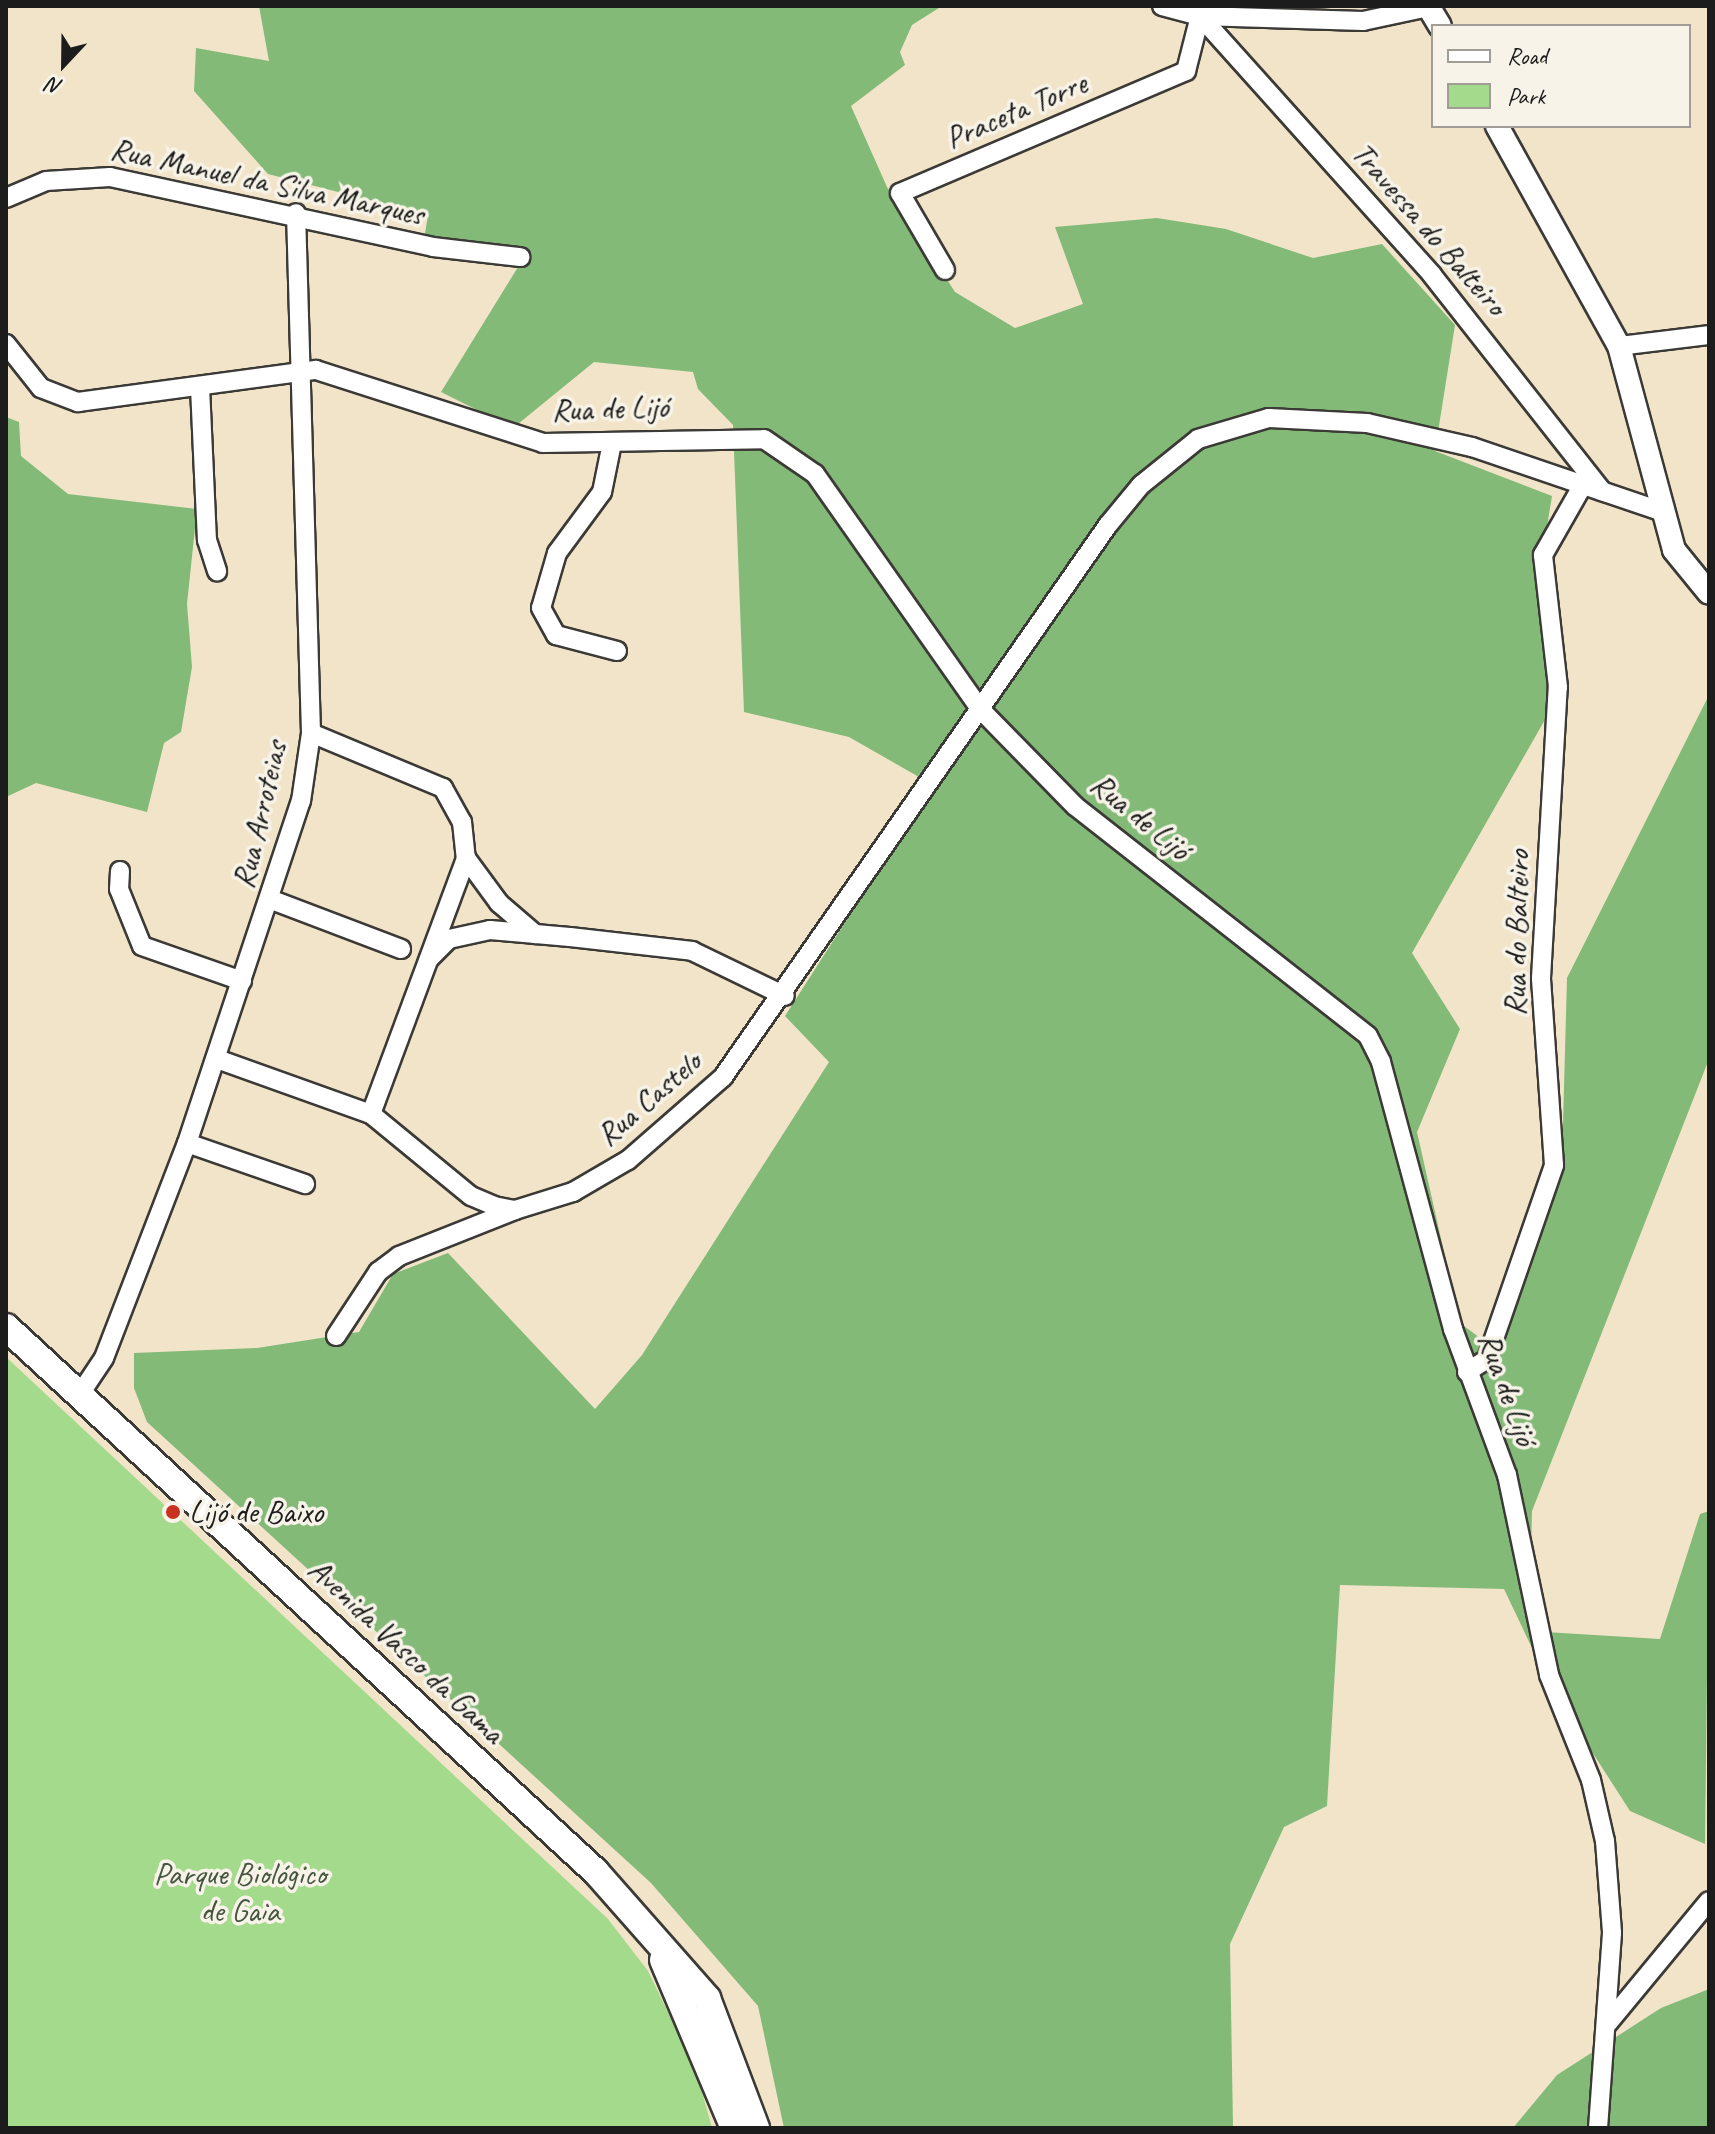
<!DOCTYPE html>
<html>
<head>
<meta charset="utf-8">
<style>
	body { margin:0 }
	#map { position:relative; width:1715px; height:2134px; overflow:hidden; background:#f1e4c9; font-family:Caveat,sans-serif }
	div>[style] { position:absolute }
	.green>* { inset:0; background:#a4da8c }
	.forest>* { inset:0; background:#83ba78 }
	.roads { filter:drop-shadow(2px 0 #3c3a36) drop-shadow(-2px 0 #3c3a36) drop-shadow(0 2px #3c3a36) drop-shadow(0 -2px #3c3a36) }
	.minor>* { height:18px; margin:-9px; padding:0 9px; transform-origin:9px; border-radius:9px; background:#fff }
	.tertiary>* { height:22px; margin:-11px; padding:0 11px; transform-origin:11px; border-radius:11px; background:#fff }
	.primary>* { height:26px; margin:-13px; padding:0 13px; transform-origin:13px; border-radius:13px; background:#fff }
	.dots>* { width:22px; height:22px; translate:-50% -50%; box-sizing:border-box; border:4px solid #f7f3e8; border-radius:50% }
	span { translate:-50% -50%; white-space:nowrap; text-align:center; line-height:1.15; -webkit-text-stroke:7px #f7f3e8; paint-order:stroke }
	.street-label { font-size:32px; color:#1c1c1c }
	.poi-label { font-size:32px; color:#1c1c1c }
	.left { translate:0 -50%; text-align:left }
	.park-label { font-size:32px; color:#45553e }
	.frame { position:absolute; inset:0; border:8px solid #1c1c1c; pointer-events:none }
	.legend { position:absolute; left:1431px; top:24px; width:260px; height:104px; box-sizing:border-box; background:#f7f3e8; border:2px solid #9f9d96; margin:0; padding:10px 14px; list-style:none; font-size:24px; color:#1c1c1c }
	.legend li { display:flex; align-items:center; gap:16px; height:40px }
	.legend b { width:40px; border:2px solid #9f9d96 }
	.north { position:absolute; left:24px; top:24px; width:80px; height:80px; -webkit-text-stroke:6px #f7f3e8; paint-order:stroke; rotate:202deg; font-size:22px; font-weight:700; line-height:32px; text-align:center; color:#1c1c1c }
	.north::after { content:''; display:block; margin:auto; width:28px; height:36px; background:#1c1c1c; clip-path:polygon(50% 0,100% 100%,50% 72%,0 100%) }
</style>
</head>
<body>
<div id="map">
	<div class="green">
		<i style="clip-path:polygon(6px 1357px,608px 1919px,648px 1971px,696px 2070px,712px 2128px,6px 2128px)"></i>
	</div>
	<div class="forest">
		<i style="clip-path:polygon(259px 6px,942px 6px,912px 25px,900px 52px,905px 65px,851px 106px,887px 187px,955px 292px,1015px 328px,1083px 304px,1055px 227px,1157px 218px,1226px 229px,1313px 258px,1382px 244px,1455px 325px,1435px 451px,1552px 496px,1537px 588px,1551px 709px,1412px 953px,1460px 1029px,1417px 1132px,1460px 1323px,1492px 1347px,1547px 1219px,1562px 1161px,1567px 978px,1709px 695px,1709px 1059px,1532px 1511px,1529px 1631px,1660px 1639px,1700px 1514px,1709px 1511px,1705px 1844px,1630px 1811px,1551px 1688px,1504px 1589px,1340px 1585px,1327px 1806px,1284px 1827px,1230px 1944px,1233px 2128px,784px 2128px,758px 2006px,651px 1883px,147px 1422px,134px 1388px,134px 1353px,257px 1348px,359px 1332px,393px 1274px,448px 1253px,595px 1409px,642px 1355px,829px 1062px,785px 1016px,933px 785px,849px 737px,744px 712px,733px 425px,698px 389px,693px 372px,594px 362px,513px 428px,441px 392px,526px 254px,424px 240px,428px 215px,268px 174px,194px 91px,196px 48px,269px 61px)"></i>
		<i style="clip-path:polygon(6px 417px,19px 422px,21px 456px,68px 494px,197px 509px,187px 604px,192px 667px,181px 732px,164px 743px,147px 812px,36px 783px,6px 797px)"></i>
		<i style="clip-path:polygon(1709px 1989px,1709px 2128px,1513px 2128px,1557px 2075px,1661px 2008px)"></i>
	</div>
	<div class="roads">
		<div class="minor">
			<i style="left:1162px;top:6px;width:39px;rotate:15deg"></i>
			<i style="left:1200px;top:16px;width:163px;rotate:1.8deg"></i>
			<i style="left:1363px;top:21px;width:67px;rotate:-12deg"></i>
			<i style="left:1200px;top:16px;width:348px;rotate:48.1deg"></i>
			<i style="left:1432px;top:275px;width:275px;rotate:51.8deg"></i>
			<i style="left:6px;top:198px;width:43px;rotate:-23deg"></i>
			<i style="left:46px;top:181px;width:64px;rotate:-3.6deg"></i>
			<i style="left:110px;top:177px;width:330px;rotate:12.2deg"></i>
			<i style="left:433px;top:247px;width:88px;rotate:6.6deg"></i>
			<i style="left:945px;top:270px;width:89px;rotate:-120.3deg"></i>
			<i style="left:900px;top:193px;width:311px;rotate:-23.1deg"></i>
			<i style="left:1186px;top:71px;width:57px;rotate:-75.7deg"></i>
			<i style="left:6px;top:344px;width:56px;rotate:51.5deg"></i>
			<i style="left:41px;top:388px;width:40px;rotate:21deg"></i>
			<i style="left:78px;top:402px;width:240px;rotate:-7.7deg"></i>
			<i style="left:316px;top:370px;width:238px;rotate:17.8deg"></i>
			<i style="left:543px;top:443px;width:221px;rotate:-1deg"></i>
			<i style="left:764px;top:439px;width:62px;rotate:34.5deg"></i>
			<i style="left:815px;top:474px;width:289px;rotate:54.9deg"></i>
			<i style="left:981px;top:710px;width:134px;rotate:45.6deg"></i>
			<i style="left:1075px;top:806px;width:372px;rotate:38.1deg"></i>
			<i style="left:1368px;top:1036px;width:29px;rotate:63deg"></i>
			<i style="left:1381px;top:1062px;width:277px;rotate:74.9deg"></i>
			<i style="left:1453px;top:1329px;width:156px;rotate:69.7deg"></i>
			<i style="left:1507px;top:1475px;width:204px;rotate:78.1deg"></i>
			<i style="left:1549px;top:1675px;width:113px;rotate:68.2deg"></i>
			<i style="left:1591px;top:1780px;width:63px;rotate:77.1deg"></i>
			<i style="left:1605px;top:1841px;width:92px;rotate:85.6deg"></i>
			<i style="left:1612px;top:1933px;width:196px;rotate:94.1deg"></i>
			<i style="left:1619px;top:346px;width:91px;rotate:-7deg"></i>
			<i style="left:200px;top:387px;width:153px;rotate:87.4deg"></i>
			<i style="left:207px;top:540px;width:33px;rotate:72deg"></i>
			<i style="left:612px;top:443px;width:50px;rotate:101.5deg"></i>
			<i style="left:602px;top:492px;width:76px;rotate:126.4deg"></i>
			<i style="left:557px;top:553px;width:57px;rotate:106.2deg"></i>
			<i style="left:541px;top:608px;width:31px;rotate:61deg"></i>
			<i style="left:556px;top:635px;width:63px;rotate:14.7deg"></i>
			<i style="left:311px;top:733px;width:143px;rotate:22.6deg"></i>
			<i style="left:443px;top:788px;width:39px;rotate:61deg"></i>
			<i style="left:462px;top:822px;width:36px;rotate:84deg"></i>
			<i style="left:466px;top:858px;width:56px;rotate:53.7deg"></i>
			<i style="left:499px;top:903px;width:48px;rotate:40.7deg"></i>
			<i style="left:120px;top:871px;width:18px;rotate:93deg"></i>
			<i style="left:119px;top:889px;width:61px;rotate:68deg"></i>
			<i style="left:142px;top:946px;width:106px;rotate:19.3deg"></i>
			<i style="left:272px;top:900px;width:138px;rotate:20.8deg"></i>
			<i style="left:429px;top:959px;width:28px;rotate:-45deg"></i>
			<i style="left:449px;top:939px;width:42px;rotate:-12.4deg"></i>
			<i style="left:490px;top:930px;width:80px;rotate:5deg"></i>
			<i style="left:570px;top:937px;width:123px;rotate:6.5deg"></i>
			<i style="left:692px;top:951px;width:103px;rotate:25.8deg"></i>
			<i style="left:217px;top:1059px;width:164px;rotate:19.7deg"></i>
			<i style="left:371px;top:1114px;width:129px;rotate:39.4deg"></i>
			<i style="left:471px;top:1196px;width:25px;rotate:23deg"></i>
			<i style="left:494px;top:1206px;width:21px;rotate:11deg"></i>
			<i style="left:515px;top:1210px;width:61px;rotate:-17.2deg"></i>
			<i style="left:573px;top:1192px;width:64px;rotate:-30.2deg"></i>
			<i style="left:628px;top:1160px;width:126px;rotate:-41.1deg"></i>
			<i style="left:723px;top:1077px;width:673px;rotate:-55.11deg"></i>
			<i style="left:1108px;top:525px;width:52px;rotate:-50.5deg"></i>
			<i style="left:1141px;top:485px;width:73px;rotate:-38.9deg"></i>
			<i style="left:1198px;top:439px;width:74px;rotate:-16.5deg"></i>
			<i style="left:1269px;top:418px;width:98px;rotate:2.9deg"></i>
			<i style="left:1367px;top:423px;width:108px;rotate:12.9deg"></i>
			<i style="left:1472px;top:447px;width:202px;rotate:18.8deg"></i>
			<i style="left:371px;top:1114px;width:273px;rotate:-69.6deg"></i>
			<i style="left:187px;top:1143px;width:125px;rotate:19.2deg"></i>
			<i style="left:336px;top:1336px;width:77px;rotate:-56.7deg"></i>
			<i style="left:378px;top:1272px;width:26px;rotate:-37deg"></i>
			<i style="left:399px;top:1256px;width:125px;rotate:-21.6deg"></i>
			<i style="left:1467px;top:1372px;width:24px;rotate:-33deg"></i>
			<i style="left:1487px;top:1359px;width:205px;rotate:-70.9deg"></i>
			<i style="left:1554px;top:1165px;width:187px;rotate:-94deg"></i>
			<i style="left:1541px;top:978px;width:291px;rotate:-86.7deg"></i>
			<i style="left:1558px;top:687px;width:133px;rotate:-96.5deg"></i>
			<i style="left:1543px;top:555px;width:81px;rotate:-60.3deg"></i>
			<i style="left:80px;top:1394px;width:43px;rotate:-56.3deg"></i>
			<i style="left:104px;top:1358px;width:230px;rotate:-68.9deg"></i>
			<i style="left:187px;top:1143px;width:360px;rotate:-71.6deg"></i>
			<i style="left:301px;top:801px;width:69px;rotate:-81.6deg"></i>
			<i style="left:311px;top:733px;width:520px;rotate:-91.65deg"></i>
			<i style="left:1608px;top:2023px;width:158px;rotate:-50.4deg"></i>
		</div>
		<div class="tertiary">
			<i style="left:1428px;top:6px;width:23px;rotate:59deg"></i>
			<i style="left:1497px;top:126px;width:252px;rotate:61deg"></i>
			<i style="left:1619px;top:346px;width:211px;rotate:74.9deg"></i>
			<i style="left:1674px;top:550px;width:55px;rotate:50.9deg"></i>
		</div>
		<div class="primary">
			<i style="left:6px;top:1327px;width:803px;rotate:42.73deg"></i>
			<i style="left:596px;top:1872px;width:168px;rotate:48.6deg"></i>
			<i style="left:707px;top:1998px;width:139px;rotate:69.3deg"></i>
			<i style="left:663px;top:1960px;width:182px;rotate:67.1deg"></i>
		</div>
	</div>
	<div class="dots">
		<i style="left:173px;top:1512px;background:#c8321e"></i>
	</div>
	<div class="street-label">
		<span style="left:1016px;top:111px;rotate:-23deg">Praceta Torre</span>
		<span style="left:267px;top:182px;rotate:12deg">Rua Manuel da Silva Marques</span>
		<span style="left:1429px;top:229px;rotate:49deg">Travessa do Balteiro</span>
		<span style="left:610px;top:409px;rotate:-2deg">Rua de Lijó</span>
		<span style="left:260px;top:815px;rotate:-77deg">Rua Arroteias</span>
		<span style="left:1140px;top:817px;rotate:39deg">Rua de Lijó</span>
		<span style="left:1517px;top:933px;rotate:-89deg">Rua do Balteiro</span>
		<span style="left:649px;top:1099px;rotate:-41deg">Rua Castelo</span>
		<span style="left:1507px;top:1389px;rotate:70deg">Rua de Lijó</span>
		<span style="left:406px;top:1651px;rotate:43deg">Avenida Vasco da Gama</span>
	</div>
	<div class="poi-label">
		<span class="left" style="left:189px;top:1512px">Lijó de Baixo</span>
	</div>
	<div class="park-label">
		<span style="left:240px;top:1893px">Parque Biológico<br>de Gaia</span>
	</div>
	<div class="frame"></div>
	<ul class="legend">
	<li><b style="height:10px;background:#fff"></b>Road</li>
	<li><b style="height:22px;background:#a4da8c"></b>Park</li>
	</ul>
	<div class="north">N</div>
</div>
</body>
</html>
